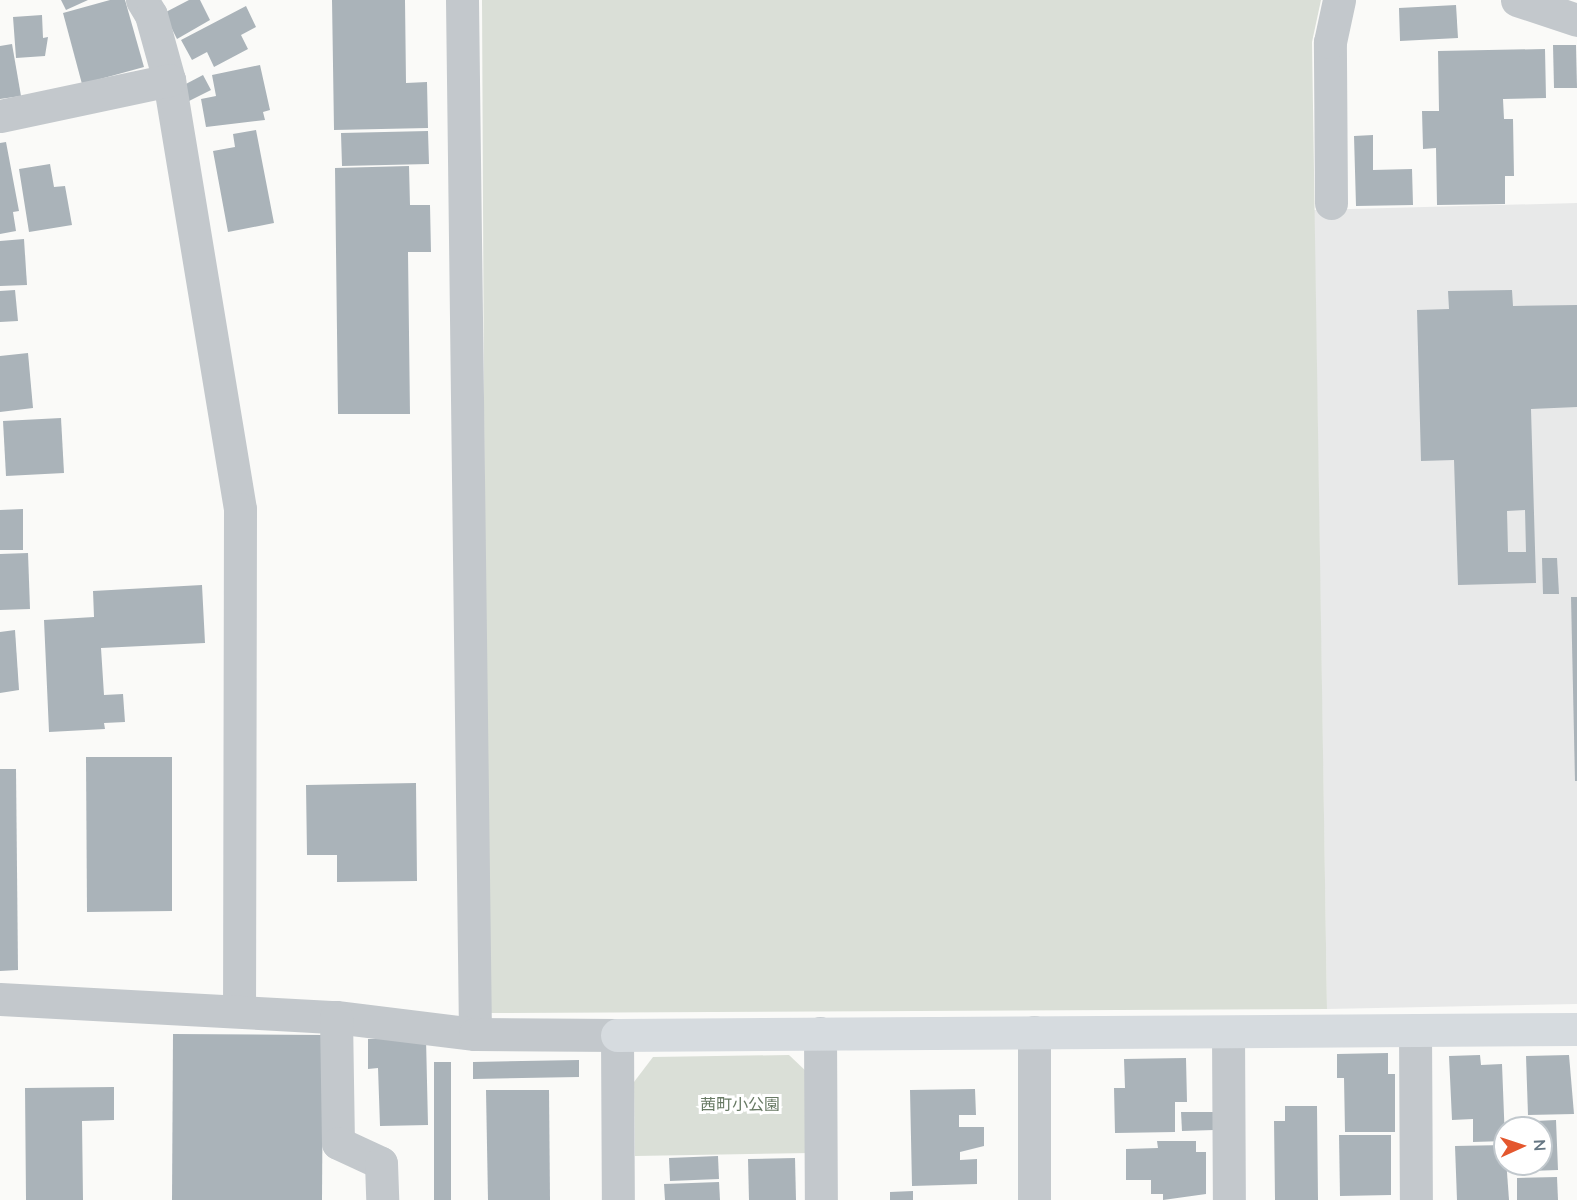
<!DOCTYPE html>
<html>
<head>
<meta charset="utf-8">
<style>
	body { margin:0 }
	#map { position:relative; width:1577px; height:1200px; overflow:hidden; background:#fafaf8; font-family:"Nunito Sans","Noto Sans JP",sans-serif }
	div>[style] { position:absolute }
	.built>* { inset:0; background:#e8e9e9 }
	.green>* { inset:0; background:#dadfd7 }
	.building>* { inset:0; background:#aab3b9 }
	.street>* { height:33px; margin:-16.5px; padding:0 16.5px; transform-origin:16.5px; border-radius:16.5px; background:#c3c8cc }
	.secondary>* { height:33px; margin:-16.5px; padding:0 16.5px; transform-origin:16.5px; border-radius:16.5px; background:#d6dbdf }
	span { translate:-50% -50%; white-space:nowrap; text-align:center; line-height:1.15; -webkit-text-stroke:6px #fff; paint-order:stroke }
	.park-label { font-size:16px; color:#687a64 }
	.north { position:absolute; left:1493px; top:1116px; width:60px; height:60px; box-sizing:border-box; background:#fff; border:2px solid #c1c8cd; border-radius:50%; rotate:87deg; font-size:16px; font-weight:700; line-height:24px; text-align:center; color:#657683 }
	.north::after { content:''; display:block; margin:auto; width:21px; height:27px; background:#e4572e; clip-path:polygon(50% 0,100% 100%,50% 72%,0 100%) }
</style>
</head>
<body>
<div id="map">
	<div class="built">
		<i style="clip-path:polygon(1577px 203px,1577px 1004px,1327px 1009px,1314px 210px)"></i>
	</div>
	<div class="green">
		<i style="clip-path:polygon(482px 0,1321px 0,1312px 42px,1327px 1009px,487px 1013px)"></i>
		<i style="clip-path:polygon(789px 1055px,809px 1074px,811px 1153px,635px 1156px,634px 1082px,653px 1057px)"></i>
	</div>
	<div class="building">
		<i style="clip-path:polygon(61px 0,88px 0,66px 10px)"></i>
		<i style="clip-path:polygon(110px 0,125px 0,144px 67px,82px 84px,63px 13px)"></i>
		<i style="clip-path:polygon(189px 0,200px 0,210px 20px,177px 39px,164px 13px)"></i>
		<i style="clip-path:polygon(332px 0,405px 0,406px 83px,427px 82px,428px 128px,334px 130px)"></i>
		<i style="clip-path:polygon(1456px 5px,1458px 38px,1400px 41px,1399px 8px)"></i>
		<i style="clip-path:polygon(246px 6px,256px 27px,241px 35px,248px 49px,214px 67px,207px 52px,192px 60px,181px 40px)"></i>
		<i style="clip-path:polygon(42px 15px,43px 38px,48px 37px,45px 56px,16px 58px,13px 17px)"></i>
		<i style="clip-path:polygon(12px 44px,21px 96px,0 99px,0 46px)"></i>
		<i style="clip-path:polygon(1553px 45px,1576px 45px,1577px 88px,1554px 88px)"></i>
		<i style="clip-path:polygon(1545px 49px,1546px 98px,1503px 99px,1504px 119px,1513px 119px,1514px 176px,1505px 176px,1505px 204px,1437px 205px,1436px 148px,1423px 149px,1422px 111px,1439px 111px,1438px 51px)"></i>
		<i style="clip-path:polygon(260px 65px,270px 110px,263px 112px,265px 120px,206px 127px,201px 99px,216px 96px,212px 75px)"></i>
		<i style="clip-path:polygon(203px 75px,211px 90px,189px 101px,182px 86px)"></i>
		<i style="clip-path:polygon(256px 130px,274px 223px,228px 232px,213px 151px,235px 147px,233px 134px)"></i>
		<i style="clip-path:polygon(428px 131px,429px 164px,342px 166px,341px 133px)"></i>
		<i style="clip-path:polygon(1373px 135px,1373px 170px,1412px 169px,1413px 205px,1356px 206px,1354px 136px)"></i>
		<i style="clip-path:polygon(6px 142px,19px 211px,13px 212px,16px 231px,0 234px,0 143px)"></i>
		<i style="clip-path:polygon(50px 164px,54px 187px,65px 186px,72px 225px,29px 232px,19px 169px)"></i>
		<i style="clip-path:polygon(409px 166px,410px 205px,430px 205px,431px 252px,408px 252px,410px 414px,338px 414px,335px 168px)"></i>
		<i style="clip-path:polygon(24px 239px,27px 285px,0 286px,0 241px)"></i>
		<i style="clip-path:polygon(15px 290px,18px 321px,0 322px,0 291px)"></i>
		<i style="clip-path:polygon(evenodd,1512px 290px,1513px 306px,1577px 305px,1577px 407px,1531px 409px,1536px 583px,1458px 585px,1454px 460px,1421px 461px,1417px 310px,1449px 309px,1448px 291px,1512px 290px,1525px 510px,1526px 552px,1508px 552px,1507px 511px,1525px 510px)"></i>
		<i style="clip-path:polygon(28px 353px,33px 408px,0 412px,0 356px)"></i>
		<i style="clip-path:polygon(61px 418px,64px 473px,6px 476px,3px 421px)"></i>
		<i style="clip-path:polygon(23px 509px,23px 550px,0 550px,0 510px)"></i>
		<i style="clip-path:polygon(28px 553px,30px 609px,0 610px,0 554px)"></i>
		<i style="clip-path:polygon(1542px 558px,1557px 558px,1559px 594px,1543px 594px)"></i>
		<i style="clip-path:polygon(202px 585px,205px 643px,101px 648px,104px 695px,123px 694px,125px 722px,104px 723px,105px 729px,49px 732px,44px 620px,94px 617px,93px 591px)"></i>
		<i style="clip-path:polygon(1571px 597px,1577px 597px,1577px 781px,1575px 781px)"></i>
		<i style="clip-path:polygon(15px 630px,19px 690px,0 693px,0 632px)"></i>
		<i style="clip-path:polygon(86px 757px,172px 757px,172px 911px,87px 912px)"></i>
		<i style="clip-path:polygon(0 769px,16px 769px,18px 970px,0 971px)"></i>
		<i style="clip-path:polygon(416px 783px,417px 881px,337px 882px,337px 855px,307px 855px,306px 785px)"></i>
		<i style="clip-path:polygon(173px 1034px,323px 1035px,322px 1200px,172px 1200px)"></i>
		<i style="clip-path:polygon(426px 1038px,428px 1125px,380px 1126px,378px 1068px,368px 1069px,368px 1039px)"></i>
		<i style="clip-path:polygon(1388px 1053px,1388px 1074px,1395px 1074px,1395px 1132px,1345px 1132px,1344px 1078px,1337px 1078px,1337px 1054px)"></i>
		<i style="clip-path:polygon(1480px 1055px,1481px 1065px,1502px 1064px,1505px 1141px,1473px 1142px,1473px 1119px,1452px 1120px,1449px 1056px)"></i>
		<i style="clip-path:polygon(1569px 1055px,1574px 1114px,1528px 1115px,1526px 1056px)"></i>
		<i style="clip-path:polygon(1186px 1058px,1187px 1102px,1175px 1102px,1175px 1132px,1115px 1133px,1114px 1088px,1125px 1088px,1124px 1059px)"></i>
		<i style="clip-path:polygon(579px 1060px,579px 1077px,473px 1079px,473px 1062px)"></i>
		<i style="clip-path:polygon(434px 1062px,451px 1062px,451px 1200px,434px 1200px)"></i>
		<i style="clip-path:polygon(114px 1087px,114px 1120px,82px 1121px,83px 1200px,26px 1200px,25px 1088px)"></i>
		<i style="clip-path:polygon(975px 1089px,976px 1115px,959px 1115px,959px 1127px,984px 1127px,984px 1146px,960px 1152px,960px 1160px,977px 1159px,977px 1184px,912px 1186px,910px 1090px)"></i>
		<i style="clip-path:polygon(486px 1090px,549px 1090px,550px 1200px,488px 1200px)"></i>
		<i style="clip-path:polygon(1285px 1106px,1317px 1106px,1318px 1200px,1275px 1200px,1274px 1121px,1285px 1121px)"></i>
		<i style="clip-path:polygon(1181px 1112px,1213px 1112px,1214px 1130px,1182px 1131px)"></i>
		<i style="clip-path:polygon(1556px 1120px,1558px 1170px,1529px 1171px,1529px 1164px,1541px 1164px,1541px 1128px,1516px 1128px,1516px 1122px)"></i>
		<i style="clip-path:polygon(1339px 1135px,1391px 1135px,1391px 1195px,1340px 1196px)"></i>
		<i style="clip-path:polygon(1157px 1141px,1196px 1141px,1196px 1152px,1206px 1152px,1206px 1194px,1163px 1200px,1163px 1194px,1151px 1194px,1151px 1180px,1126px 1180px,1126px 1149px,1158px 1148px)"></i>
		<i style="clip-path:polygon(1505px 1145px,1509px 1200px,1457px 1200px,1455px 1146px)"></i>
		<i style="clip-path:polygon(718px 1156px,719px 1179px,670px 1181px,669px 1158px)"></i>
		<i style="clip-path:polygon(795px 1158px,796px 1200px,749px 1200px,748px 1159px)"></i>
		<i style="clip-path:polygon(1557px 1177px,1558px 1200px,1517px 1200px,1517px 1178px)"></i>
		<i style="clip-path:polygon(719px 1182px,720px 1200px,665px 1200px,664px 1184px)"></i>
		<i style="clip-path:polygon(913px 1191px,913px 1200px,890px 1200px,890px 1192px)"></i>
	</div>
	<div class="street">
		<i style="left:142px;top:0;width:17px;rotate:59deg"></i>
		<i style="left:151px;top:15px;width:67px;rotate:74.5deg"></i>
		<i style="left:169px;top:80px;width:435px;rotate:80.6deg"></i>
		<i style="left:240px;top:509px;width:501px;rotate:90.11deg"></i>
		<i style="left:462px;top:0;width:1034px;rotate:89.28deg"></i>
		<i style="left:1517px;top:0;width:63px;rotate:18.4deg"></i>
		<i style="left:0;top:116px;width:173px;rotate:-12deg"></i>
		<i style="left:1331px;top:203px;width:161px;rotate:-90.4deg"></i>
		<i style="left:1330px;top:42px;width:43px;rotate:-77.9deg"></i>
		<i style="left:0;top:999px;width:336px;rotate:3.1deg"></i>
		<i style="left:336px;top:1017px;width:140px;rotate:7deg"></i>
		<i style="left:475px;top:1034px;width:142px;rotate:0.4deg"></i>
		<i style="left:617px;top:1035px;width:165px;rotate:89.7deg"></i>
		<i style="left:336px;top:1017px;width:126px;rotate:89.1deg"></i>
		<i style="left:338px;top:1143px;width:47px;rotate:24.9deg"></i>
		<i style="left:381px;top:1163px;width:37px;rotate:88deg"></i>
		<i style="left:1415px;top:1030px;width:170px;rotate:89.7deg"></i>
		<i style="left:1034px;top:1032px;width:168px;rotate:90deg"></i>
		<i style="left:1228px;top:1032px;width:168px;rotate:89.7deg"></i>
		<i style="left:820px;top:1033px;width:167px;rotate:89.7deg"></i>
	</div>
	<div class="secondary">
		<i style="left:617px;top:1035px;width:960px;rotate:-0.36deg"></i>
	</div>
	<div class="park-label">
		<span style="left:740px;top:1105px">茜町小公園</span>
	</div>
	<div class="north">N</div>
</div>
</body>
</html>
